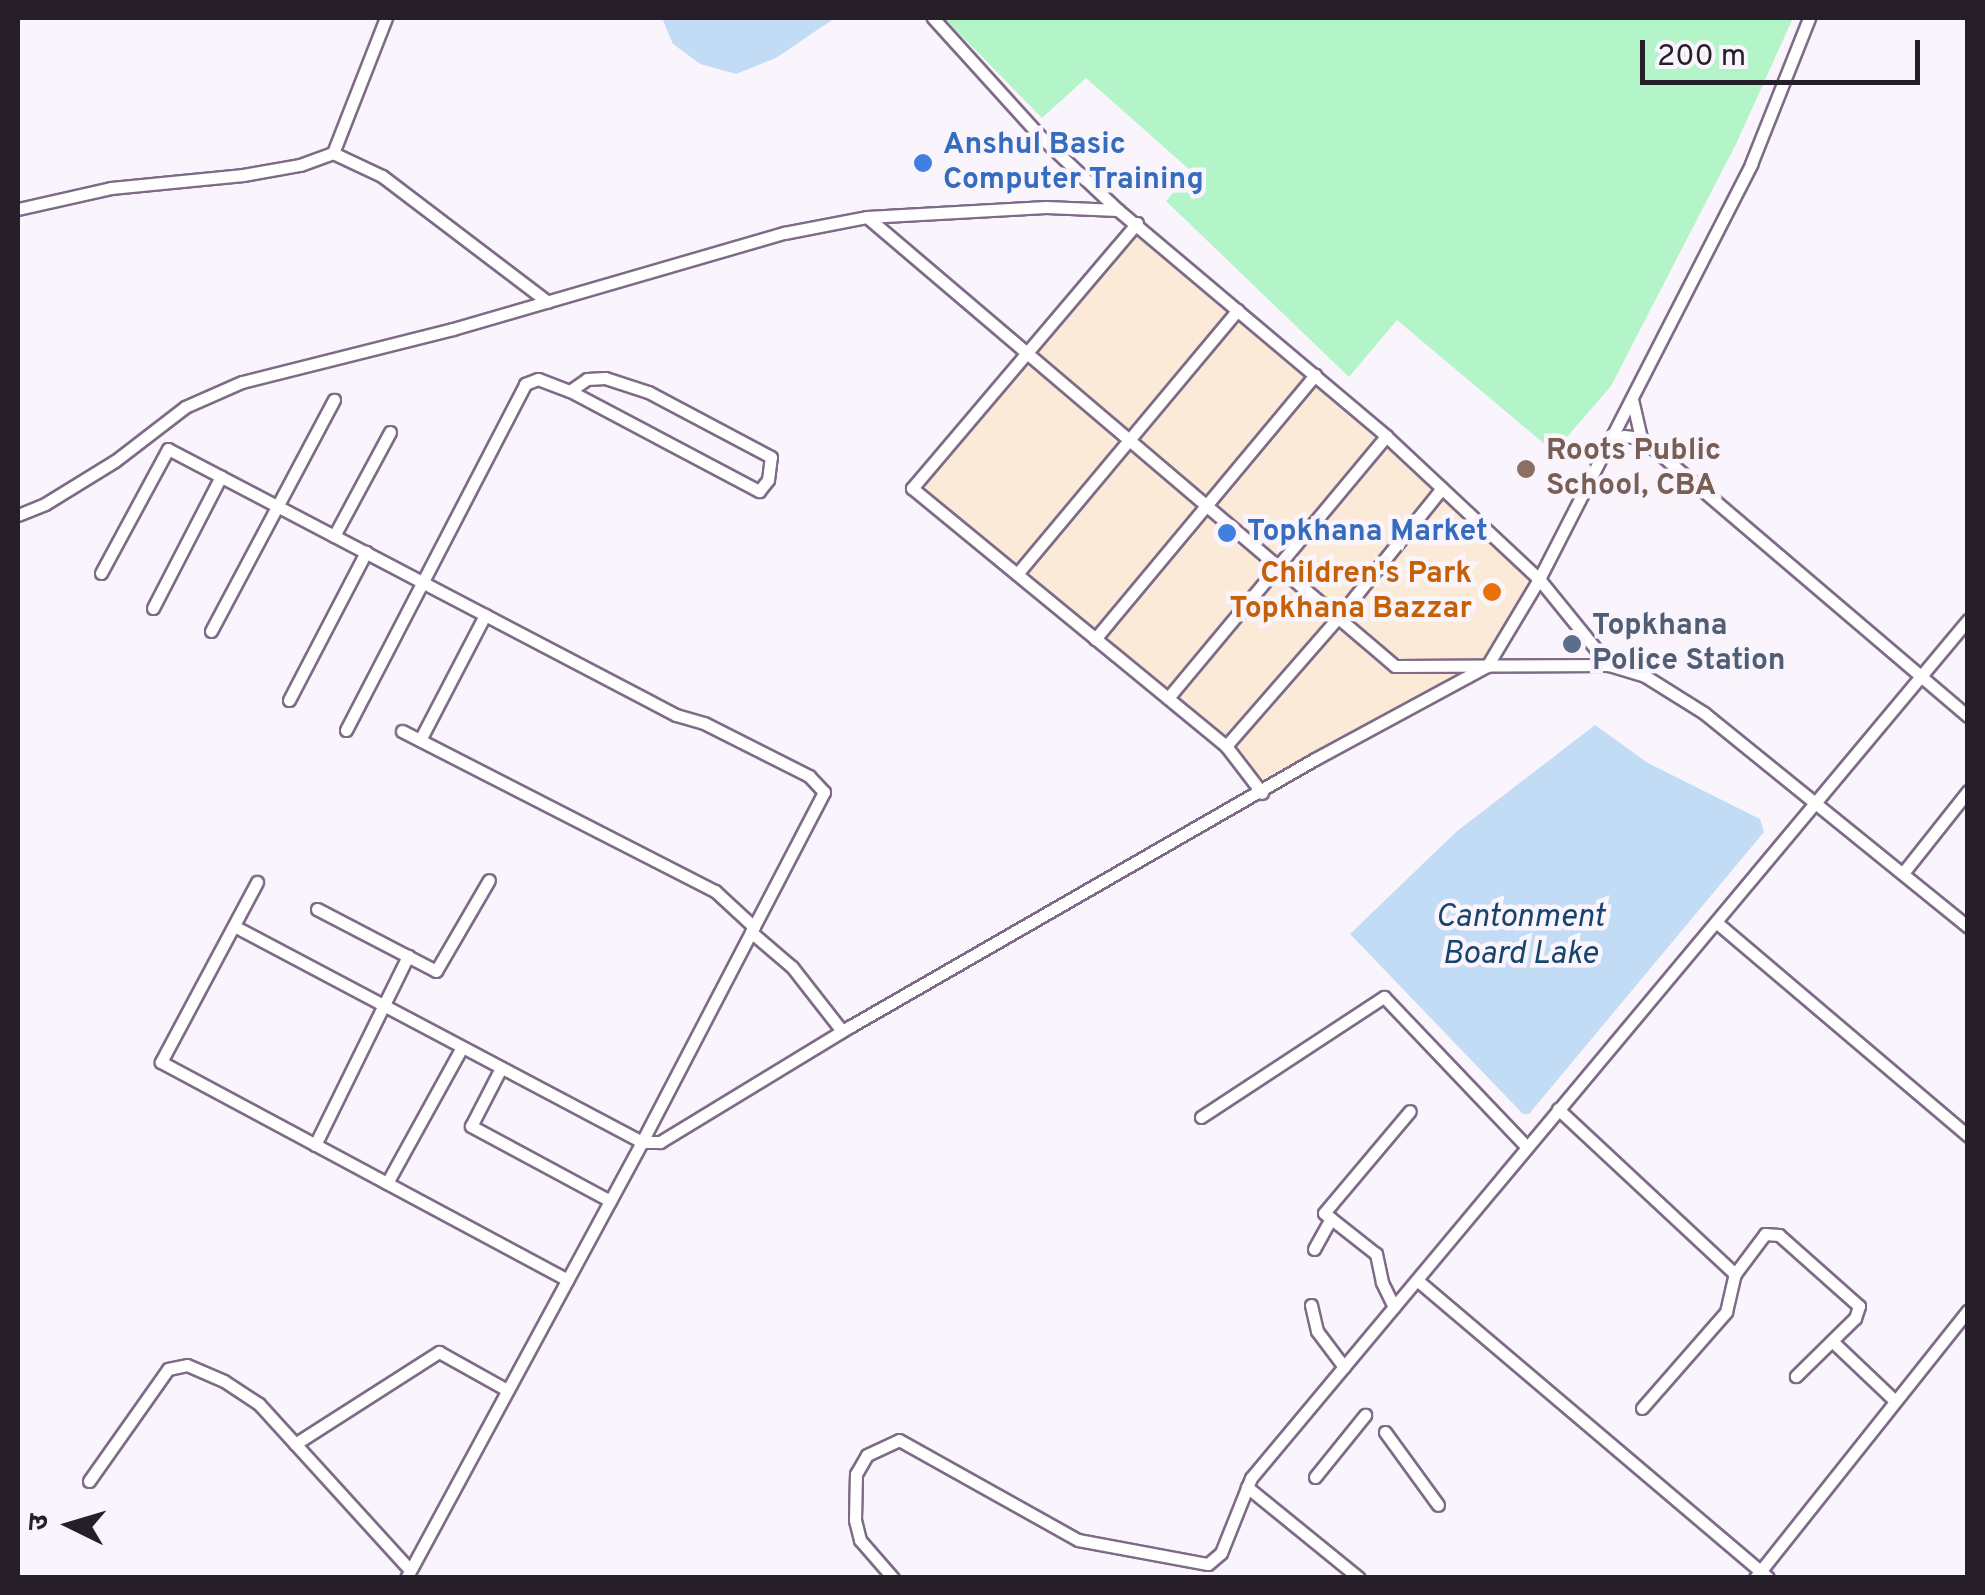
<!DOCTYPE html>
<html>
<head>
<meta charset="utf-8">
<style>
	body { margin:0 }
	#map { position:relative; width:1985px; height:1595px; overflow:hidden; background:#faf5fc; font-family:Overpass,"Noto Sans Devanagari",sans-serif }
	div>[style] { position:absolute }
	.commercial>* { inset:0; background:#fbead8 }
	.green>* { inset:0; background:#b3f4c8 }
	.water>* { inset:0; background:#c3dcf5 }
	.roads { filter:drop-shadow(2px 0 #7f6b87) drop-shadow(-2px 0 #7f6b87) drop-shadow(0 2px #7f6b87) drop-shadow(0 -2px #7f6b87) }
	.minor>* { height:11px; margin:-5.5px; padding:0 5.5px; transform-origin:5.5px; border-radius:5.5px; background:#fff }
	.dots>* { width:28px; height:28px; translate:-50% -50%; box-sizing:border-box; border:5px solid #faf5fc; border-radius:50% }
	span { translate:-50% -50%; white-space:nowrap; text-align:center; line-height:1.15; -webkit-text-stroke:9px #faf5fc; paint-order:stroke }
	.shop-label { font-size:30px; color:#366cbe; font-weight:700 }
	.left { translate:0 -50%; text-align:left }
	.education-label { font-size:30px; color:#785e54; font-weight:700 }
	.food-label { font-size:30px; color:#c56008; font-weight:700 }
	.right { translate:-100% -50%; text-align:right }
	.service-label { font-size:30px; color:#4e5e75; font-weight:700 }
	.water-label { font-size:32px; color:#17446c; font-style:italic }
	.frame { position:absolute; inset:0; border:20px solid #261e29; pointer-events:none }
	.north { position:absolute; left:20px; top:1475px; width:100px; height:100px; -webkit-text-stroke:8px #faf5fc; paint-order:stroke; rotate:275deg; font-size:28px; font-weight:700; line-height:40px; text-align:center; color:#261e29 }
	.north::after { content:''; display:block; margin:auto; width:35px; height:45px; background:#261e29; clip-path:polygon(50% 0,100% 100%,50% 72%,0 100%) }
	.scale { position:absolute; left:1640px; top:40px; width:280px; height:45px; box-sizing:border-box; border:5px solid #261e29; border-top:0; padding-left:12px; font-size:30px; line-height:35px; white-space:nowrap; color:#261e29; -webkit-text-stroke:8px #faf5fc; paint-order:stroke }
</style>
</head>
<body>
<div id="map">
	<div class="commercial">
		<i style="clip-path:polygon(1137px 223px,1539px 579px,1487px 666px,1262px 793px,1226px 746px,912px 488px)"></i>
	</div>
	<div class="green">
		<i style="clip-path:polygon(944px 18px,1793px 18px,1736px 144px,1611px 386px,1554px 452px,1397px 320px,1349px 377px,1166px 201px,1191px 171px,1086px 78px,1042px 118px)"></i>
	</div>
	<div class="water">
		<i style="clip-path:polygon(662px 18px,835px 18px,776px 58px,736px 74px,700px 64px,673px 44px)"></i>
		<i style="clip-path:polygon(1595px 725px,1648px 763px,1760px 819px,1764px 832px,1529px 1114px,1523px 1114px,1350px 934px,1456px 832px)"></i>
	</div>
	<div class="roads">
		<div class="minor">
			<i style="left:933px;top:18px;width:161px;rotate:47.8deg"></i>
			<i style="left:1041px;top:137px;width:106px;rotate:43.5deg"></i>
			<i style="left:1118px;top:210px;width:351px;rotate:40.1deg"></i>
			<i style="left:1386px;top:436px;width:209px;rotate:43.1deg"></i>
			<i style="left:1539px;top:579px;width:111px;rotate:50.9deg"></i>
			<i style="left:333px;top:153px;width:54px;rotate:25.1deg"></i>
			<i style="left:382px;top:176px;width:208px;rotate:37.2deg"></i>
			<i style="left:18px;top:209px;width:95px;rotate:-12.7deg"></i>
			<i style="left:111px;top:188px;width:133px;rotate:-5.6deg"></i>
			<i style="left:243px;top:175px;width:58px;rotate:-10deg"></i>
			<i style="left:300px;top:165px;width:35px;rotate:-20deg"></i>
			<i style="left:333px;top:153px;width:145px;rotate:-68.6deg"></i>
			<i style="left:867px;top:217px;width:693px;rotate:40.38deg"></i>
			<i style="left:1395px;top:666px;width:214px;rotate:-0.3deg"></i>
			<i style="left:1609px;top:665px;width:38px;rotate:17deg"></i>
			<i style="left:1645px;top:676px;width:70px;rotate:32.1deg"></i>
			<i style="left:1704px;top:713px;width:340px;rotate:39deg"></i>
			<i style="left:1137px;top:223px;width:348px;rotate:130.3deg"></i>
			<i style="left:912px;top:488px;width:406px;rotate:39.4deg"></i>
			<i style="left:1226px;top:746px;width:59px;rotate:52.5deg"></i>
			<i style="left:1632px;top:399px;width:40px;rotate:77deg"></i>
			<i style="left:1607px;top:443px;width:18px;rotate:-22deg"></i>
			<i style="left:1624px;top:436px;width:17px;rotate:7deg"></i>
			<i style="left:1641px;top:438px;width:429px;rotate:40.4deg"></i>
			<i style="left:18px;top:515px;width:29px;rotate:-22deg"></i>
			<i style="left:45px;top:504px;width:82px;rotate:-31.6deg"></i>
			<i style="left:115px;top:461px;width:88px;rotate:-37.6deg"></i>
			<i style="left:185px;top:407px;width:62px;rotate:-23.7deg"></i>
			<i style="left:242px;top:382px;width:218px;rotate:-14.1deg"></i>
			<i style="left:453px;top:329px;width:345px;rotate:-16.2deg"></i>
			<i style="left:784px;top:233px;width:85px;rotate:-10.9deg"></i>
			<i style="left:867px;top:217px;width:179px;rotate:-3.2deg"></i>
			<i style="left:1046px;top:207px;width:72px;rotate:2.4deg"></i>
			<i style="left:334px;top:536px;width:118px;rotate:-61.7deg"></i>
			<i style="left:101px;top:573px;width:141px;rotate:-61.6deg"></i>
			<i style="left:168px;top:449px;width:573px;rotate:27.64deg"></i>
			<i style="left:676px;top:715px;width:29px;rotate:16deg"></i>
			<i style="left:704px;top:723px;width:118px;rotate:26.8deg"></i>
			<i style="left:809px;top:776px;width:22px;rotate:47deg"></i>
			<i style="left:824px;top:792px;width:394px;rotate:117.5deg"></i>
			<i style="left:642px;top:1142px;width:496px;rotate:118.4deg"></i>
			<i style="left:1017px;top:574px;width:344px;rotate:-50.1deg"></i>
			<i style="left:153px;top:608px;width:148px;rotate:-62.7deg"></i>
			<i style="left:211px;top:631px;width:262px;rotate:-62deg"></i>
			<i style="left:1095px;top:639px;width:344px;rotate:-50.2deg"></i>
			<i style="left:1168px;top:698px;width:341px;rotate:-50.2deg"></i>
			<i style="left:289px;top:700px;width:167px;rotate:-62.5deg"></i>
			<i style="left:346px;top:730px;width:390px;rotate:-62.6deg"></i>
			<i style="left:525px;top:384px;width:14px;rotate:-21deg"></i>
			<i style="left:538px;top:379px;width:34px;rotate:21deg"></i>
			<i style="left:570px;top:391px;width:214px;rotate:27.9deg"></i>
			<i style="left:759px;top:491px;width:14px;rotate:-51deg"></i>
			<i style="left:768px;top:480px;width:23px;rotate:-83deg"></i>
			<i style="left:771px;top:457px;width:139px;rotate:-152.1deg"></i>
			<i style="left:648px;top:392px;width:45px;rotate:-162deg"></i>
			<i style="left:605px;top:378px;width:18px;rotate:177deg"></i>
			<i style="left:587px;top:379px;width:21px;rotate:145deg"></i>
			<i style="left:402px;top:731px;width:352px;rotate:27.1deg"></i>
			<i style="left:715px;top:891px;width:53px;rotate:42.7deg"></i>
			<i style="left:420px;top:740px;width:141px;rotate:-62.5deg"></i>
			<i style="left:1226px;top:746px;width:167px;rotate:-48.9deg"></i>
			<i style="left:1336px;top:620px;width:169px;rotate:-51.2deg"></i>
			<i style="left:1903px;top:873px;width:105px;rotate:-51.6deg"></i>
			<i style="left:257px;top:882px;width:204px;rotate:118.1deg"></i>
			<i style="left:161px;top:1062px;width:461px;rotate:28.2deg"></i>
			<i style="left:317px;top:909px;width:134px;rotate:27.5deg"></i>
			<i style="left:436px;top:971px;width:105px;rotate:-59.8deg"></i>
			<i style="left:1716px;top:922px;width:331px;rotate:40.3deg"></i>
			<i style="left:234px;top:926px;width:462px;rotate:27.9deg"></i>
			<i style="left:642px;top:1142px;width:18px"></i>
			<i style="left:660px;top:1142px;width:223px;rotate:-31.3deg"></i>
			<i style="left:851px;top:1026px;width:535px;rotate:-29.92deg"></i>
			<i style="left:1315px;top:759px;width:196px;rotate:-28.4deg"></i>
			<i style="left:1487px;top:666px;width:101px;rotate:-59.1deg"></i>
			<i style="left:1539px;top:579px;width:466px;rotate:-62.9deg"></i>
			<i style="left:1751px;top:164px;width:157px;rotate:-68.3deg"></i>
			<i style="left:751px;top:932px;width:54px;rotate:40.5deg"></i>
			<i style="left:792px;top:967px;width:81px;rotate:52deg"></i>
			<i style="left:501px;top:1068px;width:65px;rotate:117.3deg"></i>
			<i style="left:471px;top:1126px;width:158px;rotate:28.3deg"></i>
			<i style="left:1558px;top:1109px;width:242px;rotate:43deg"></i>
			<i style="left:1201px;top:1117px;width:219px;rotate:-33.3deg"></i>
			<i style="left:1384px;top:997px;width:207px;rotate:46.4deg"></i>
			<i style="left:315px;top:1145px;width:211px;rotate:-63.8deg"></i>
			<i style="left:387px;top:1183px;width:155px;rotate:-61.1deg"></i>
			<i style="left:1314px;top:1249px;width:35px;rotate:-61deg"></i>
			<i style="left:1417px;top:1280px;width:460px;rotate:40.3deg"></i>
			<i style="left:1311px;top:1305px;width:27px;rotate:77deg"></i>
			<i style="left:1317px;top:1331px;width:45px;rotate:53.1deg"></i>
			<i style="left:1394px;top:1307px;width:28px;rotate:-116deg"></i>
			<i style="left:1382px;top:1282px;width:29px;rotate:-102deg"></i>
			<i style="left:1376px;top:1254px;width:66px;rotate:-141.7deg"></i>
			<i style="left:1324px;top:1213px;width:133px;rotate:-49.9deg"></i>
			<i style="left:1832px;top:1341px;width:86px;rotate:43.6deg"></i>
			<i style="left:1642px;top:1408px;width:128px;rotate:-48.8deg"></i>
			<i style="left:1726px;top:1312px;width:39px;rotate:-77deg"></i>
			<i style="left:1735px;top:1274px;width:50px;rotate:-53.1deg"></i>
			<i style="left:1765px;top:1234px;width:14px;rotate:4deg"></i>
			<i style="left:1779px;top:1235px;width:107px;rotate:41.6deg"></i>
			<i style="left:1859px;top:1306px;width:13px;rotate:108deg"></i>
			<i style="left:1855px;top:1318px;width:83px;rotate:135.5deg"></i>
			<i style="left:1385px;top:1432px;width:90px;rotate:54deg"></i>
			<i style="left:295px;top:1444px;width:171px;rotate:-32.6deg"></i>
			<i style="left:439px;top:1352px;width:78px;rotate:29.2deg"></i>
			<i style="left:1315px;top:1477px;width:80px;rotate:-51.1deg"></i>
			<i style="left:89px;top:1481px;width:137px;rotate:-54.8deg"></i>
			<i style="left:168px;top:1369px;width:19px;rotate:-12deg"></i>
			<i style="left:187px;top:1365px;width:40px;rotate:23.4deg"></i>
			<i style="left:224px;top:1381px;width:42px;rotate:33.3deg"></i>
			<i style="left:259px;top:1404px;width:224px;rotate:47.7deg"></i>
			<i style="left:1247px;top:1487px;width:144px;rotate:39.1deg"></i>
			<i style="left:893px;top:1578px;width:50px;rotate:-131deg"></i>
			<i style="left:860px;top:1540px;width:21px;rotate:-104deg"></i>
			<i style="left:855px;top:1520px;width:46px;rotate:-88.8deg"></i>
			<i style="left:856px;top:1474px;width:22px;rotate:-60deg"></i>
			<i style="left:867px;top:1455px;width:35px;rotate:-25deg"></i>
			<i style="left:899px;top:1440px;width:205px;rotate:29.2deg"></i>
			<i style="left:1078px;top:1540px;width:132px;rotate:10.5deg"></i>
			<i style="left:1208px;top:1564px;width:17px;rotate:-40deg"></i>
			<i style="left:1221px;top:1553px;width:81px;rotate:-68.2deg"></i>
			<i style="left:1251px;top:1478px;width:1118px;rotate:-50.12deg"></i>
			<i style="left:1755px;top:1578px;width:342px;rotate:-51.5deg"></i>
		</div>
	</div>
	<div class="dots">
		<i style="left:923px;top:163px;background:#3f7fe0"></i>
		<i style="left:1526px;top:469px;background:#8d6e63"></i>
		<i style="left:1227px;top:533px;background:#3f7fe0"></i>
		<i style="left:1492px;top:592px;background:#e8710a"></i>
		<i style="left:1572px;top:644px;background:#5c6f8a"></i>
	</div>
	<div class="shop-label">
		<span class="left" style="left:943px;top:163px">Anshul Basic<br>Computer Training</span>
		<span class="left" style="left:1247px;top:533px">Topkhana Market</span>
	</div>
	<div class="education-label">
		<span class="left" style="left:1546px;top:469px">Roots Public<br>School, CBA</span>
	</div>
	<div class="food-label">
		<span class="right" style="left:1472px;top:592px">Children's Park<br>Topkhana Bazzar</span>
	</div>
	<div class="service-label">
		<span class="left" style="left:1592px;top:644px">Topkhana<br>Police Station</span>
	</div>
	<div class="water-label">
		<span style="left:1520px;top:937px">Cantonment<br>Board Lake</span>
	</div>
	<div class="frame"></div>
	<div class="north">उ</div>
	<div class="scale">200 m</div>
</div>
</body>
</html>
